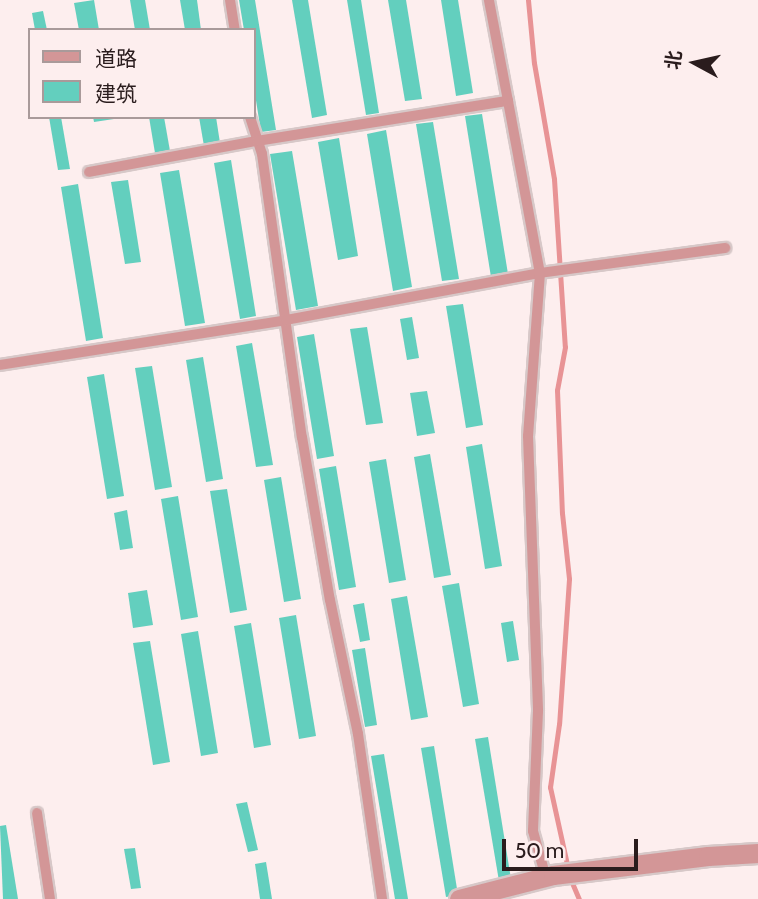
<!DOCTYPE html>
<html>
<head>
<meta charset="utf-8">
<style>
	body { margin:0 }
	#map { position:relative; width:758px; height:899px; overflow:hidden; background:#fdeeee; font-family:Cabin,"Noto Sans SC",sans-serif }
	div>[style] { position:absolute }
	.stream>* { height:5px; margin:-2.5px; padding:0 2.5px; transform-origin:2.5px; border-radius:2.5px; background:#e89395 }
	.building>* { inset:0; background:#63cfbe }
	.roads { filter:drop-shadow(2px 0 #d7c8c8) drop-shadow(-2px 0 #d7c8c8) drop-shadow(0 2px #d7c8c8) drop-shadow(0 -2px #d7c8c8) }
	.lane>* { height:10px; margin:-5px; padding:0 5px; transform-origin:5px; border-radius:5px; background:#d39697 }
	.street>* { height:19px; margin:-9.5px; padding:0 9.5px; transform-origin:9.5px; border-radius:9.5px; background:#d39697 }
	span { translate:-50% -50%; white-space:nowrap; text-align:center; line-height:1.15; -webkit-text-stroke:7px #fdeeee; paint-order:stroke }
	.legend { position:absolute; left:28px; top:28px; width:228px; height:91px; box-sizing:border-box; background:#fdeeee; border:2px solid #a99a9a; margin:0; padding:9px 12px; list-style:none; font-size:21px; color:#2a1c1d }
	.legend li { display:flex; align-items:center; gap:14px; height:35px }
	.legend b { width:35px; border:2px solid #a99a9a }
	.north { position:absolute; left:660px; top:28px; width:70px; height:70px; -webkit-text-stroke:5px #fdeeee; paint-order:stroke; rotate:278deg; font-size:19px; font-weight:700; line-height:28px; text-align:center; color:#2a1c1d }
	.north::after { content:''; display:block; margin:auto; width:24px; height:32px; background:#2a1c1d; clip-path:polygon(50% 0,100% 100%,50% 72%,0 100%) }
	.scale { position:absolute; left:502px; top:839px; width:136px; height:32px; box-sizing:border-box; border:4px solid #2a1c1d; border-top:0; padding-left:9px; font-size:21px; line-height:24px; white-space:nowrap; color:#2a1c1d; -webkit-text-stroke:5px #fdeeee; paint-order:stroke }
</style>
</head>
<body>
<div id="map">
	<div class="stream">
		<i style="left:528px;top:0;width:63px;rotate:84.6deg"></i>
		<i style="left:534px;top:63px;width:118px;rotate:80.2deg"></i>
		<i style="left:554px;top:179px;width:168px;rotate:86.3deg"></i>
		<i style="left:565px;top:347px;width:44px;rotate:100.5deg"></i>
		<i style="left:557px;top:390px;width:123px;rotate:87.7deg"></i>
		<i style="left:562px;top:513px;width:66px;rotate:83.9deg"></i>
		<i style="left:569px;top:579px;width:145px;rotate:93.9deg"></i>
		<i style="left:559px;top:724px;width:64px;rotate:98.1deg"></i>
		<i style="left:550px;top:787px;width:84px;rotate:77.6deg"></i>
		<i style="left:570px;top:878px;width:23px;rotate:67deg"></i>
	</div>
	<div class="building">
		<i style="clip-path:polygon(94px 0,99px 30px,79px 30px,74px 3px)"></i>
		<i style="clip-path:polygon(130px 0,145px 0,150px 30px,135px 30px)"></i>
		<i style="clip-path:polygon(180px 0,197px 0,201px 30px,185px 30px)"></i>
		<i style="clip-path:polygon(239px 0,255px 0,276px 130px,261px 132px,254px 88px,254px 30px,244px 30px)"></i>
		<i style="clip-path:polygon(292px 0,308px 0,327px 115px,312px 118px)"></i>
		<i style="clip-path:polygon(347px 0,361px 0,379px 113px,366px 115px)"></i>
		<i style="clip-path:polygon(388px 0,406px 0,422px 99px,405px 101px)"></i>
		<i style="clip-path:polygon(441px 0,458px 0,473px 93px,456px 96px)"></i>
		<i style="clip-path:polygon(43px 11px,47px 30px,35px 30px,32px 13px)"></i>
		<i style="clip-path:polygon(482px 114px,508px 274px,491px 277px,465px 116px)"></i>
		<i style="clip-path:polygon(49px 117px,61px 117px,70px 169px,58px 170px)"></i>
		<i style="clip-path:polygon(93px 117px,114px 117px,114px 119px,94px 122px)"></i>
		<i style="clip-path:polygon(149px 117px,164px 117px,170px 151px,155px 153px)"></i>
		<i style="clip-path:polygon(199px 117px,216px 117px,220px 143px,204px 146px)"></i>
		<i style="clip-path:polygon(433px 122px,459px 279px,442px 281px,416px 124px)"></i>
		<i style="clip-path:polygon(386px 130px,412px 287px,393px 291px,367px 134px)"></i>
		<i style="clip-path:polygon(339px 138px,358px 256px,338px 260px,318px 142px)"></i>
		<i style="clip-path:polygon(292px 151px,318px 306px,296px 310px,270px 154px)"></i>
		<i style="clip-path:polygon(231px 160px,256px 316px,240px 319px,214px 163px)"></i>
		<i style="clip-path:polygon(179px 170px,205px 323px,185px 326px,160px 173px)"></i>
		<i style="clip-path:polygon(128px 180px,141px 262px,125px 264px,111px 182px)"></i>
		<i style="clip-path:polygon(78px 184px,103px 338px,86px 341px,61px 187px)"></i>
		<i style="clip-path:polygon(463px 304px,483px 425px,466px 428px,446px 306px)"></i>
		<i style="clip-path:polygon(412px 317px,419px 358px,407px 360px,400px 319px)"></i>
		<i style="clip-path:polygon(367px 327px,383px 423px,366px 425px,350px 329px)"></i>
		<i style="clip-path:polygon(314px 334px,334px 456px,317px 459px,297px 337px)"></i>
		<i style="clip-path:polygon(252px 343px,273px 465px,256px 467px,236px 346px)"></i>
		<i style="clip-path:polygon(203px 357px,223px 479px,206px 482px,186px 360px)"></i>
		<i style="clip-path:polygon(152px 366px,172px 487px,155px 490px,135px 368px)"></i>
		<i style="clip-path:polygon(104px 374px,124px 496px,107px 499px,87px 377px)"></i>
		<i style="clip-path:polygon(427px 391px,435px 433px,417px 436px,410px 393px)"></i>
		<i style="clip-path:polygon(482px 444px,502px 566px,485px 569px,466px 447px)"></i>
		<i style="clip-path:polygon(430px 454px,451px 575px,434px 578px,414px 457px)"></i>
		<i style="clip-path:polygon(386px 459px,406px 580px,389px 583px,369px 462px)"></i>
		<i style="clip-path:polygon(336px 466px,356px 587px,339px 590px,319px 469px)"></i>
		<i style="clip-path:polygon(281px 477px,301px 599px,284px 602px,264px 480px)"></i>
		<i style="clip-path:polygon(227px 489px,247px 610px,230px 613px,210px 491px)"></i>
		<i style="clip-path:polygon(178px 496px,198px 617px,181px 620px,161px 499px)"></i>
		<i style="clip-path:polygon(127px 510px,133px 548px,120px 550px,114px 513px)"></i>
		<i style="clip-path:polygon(459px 583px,479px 704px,463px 707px,442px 586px)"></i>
		<i style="clip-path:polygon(147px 590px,153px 625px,133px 628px,128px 593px)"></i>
		<i style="clip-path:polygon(407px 596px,428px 717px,411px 720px,391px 599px)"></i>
		<i style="clip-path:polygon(364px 603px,370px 640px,360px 642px,353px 605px)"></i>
		<i style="clip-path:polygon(296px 615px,316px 736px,299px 739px,279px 618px)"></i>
		<i style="clip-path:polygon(513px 621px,519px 660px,507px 662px,501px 623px)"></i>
		<i style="clip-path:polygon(251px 623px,271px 745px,254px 748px,234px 626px)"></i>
		<i style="clip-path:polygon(198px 631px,218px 753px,201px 756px,181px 634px)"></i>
		<i style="clip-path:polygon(150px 641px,170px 762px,153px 765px,133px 643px)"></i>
		<i style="clip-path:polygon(365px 648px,377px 725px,365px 727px,352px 650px)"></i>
		<i style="clip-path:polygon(488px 737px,512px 885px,500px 887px,475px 739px)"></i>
		<i style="clip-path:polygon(434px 746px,458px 895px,446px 897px,421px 748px)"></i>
		<i style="clip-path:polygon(384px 754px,408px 899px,395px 899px,371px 756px)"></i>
		<i style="clip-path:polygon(247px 802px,258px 850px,248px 852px,236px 804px)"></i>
		<i style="clip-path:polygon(6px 825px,18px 899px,3px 899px,0 826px)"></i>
		<i style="clip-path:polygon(135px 848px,141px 888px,131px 889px,124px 849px)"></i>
		<i style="clip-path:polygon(266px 862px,272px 899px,260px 899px,255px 864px)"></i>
	</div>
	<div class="roads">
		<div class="lane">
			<i style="left:230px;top:0;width:30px;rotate:81deg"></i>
			<i style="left:508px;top:101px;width:175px;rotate:79.5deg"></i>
			<i style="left:540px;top:273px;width:187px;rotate:-7.7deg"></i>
			<i style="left:250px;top:117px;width:39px;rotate:72deg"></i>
			<i style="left:262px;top:154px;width:286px;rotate:82deg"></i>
			<i style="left:302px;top:437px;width:165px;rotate:80.3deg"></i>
			<i style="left:330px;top:600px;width:137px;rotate:78.2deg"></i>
			<i style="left:358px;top:734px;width:167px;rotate:81.7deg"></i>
			<i style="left:89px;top:172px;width:171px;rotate:-10.5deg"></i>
			<i style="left:257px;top:141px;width:254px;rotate:-9.1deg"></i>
			<i style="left:508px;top:101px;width:103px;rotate:-100.7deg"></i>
			<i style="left:0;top:365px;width:290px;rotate:-8.9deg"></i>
			<i style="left:286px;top:320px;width:258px;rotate:-10.5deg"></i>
			<i style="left:540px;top:273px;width:163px;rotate:94.2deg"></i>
			<i style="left:528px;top:436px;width:275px;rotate:87.9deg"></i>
			<i style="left:538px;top:711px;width:120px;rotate:92.4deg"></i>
			<i style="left:533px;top:831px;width:49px;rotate:74.5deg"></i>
			<i style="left:37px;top:813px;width:87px;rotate:81.4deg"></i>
		</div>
		<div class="street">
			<i style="left:459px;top:899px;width:97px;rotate:-14.3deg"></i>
			<i style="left:553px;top:875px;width:156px;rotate:-7deg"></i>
			<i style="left:708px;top:856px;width:50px;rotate:-3.4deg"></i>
		</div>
	</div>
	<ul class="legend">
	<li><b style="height:9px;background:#d39697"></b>道路</li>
	<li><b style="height:19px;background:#63cfbe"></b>建筑</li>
	</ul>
	<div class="north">北</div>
	<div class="scale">50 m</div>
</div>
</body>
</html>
